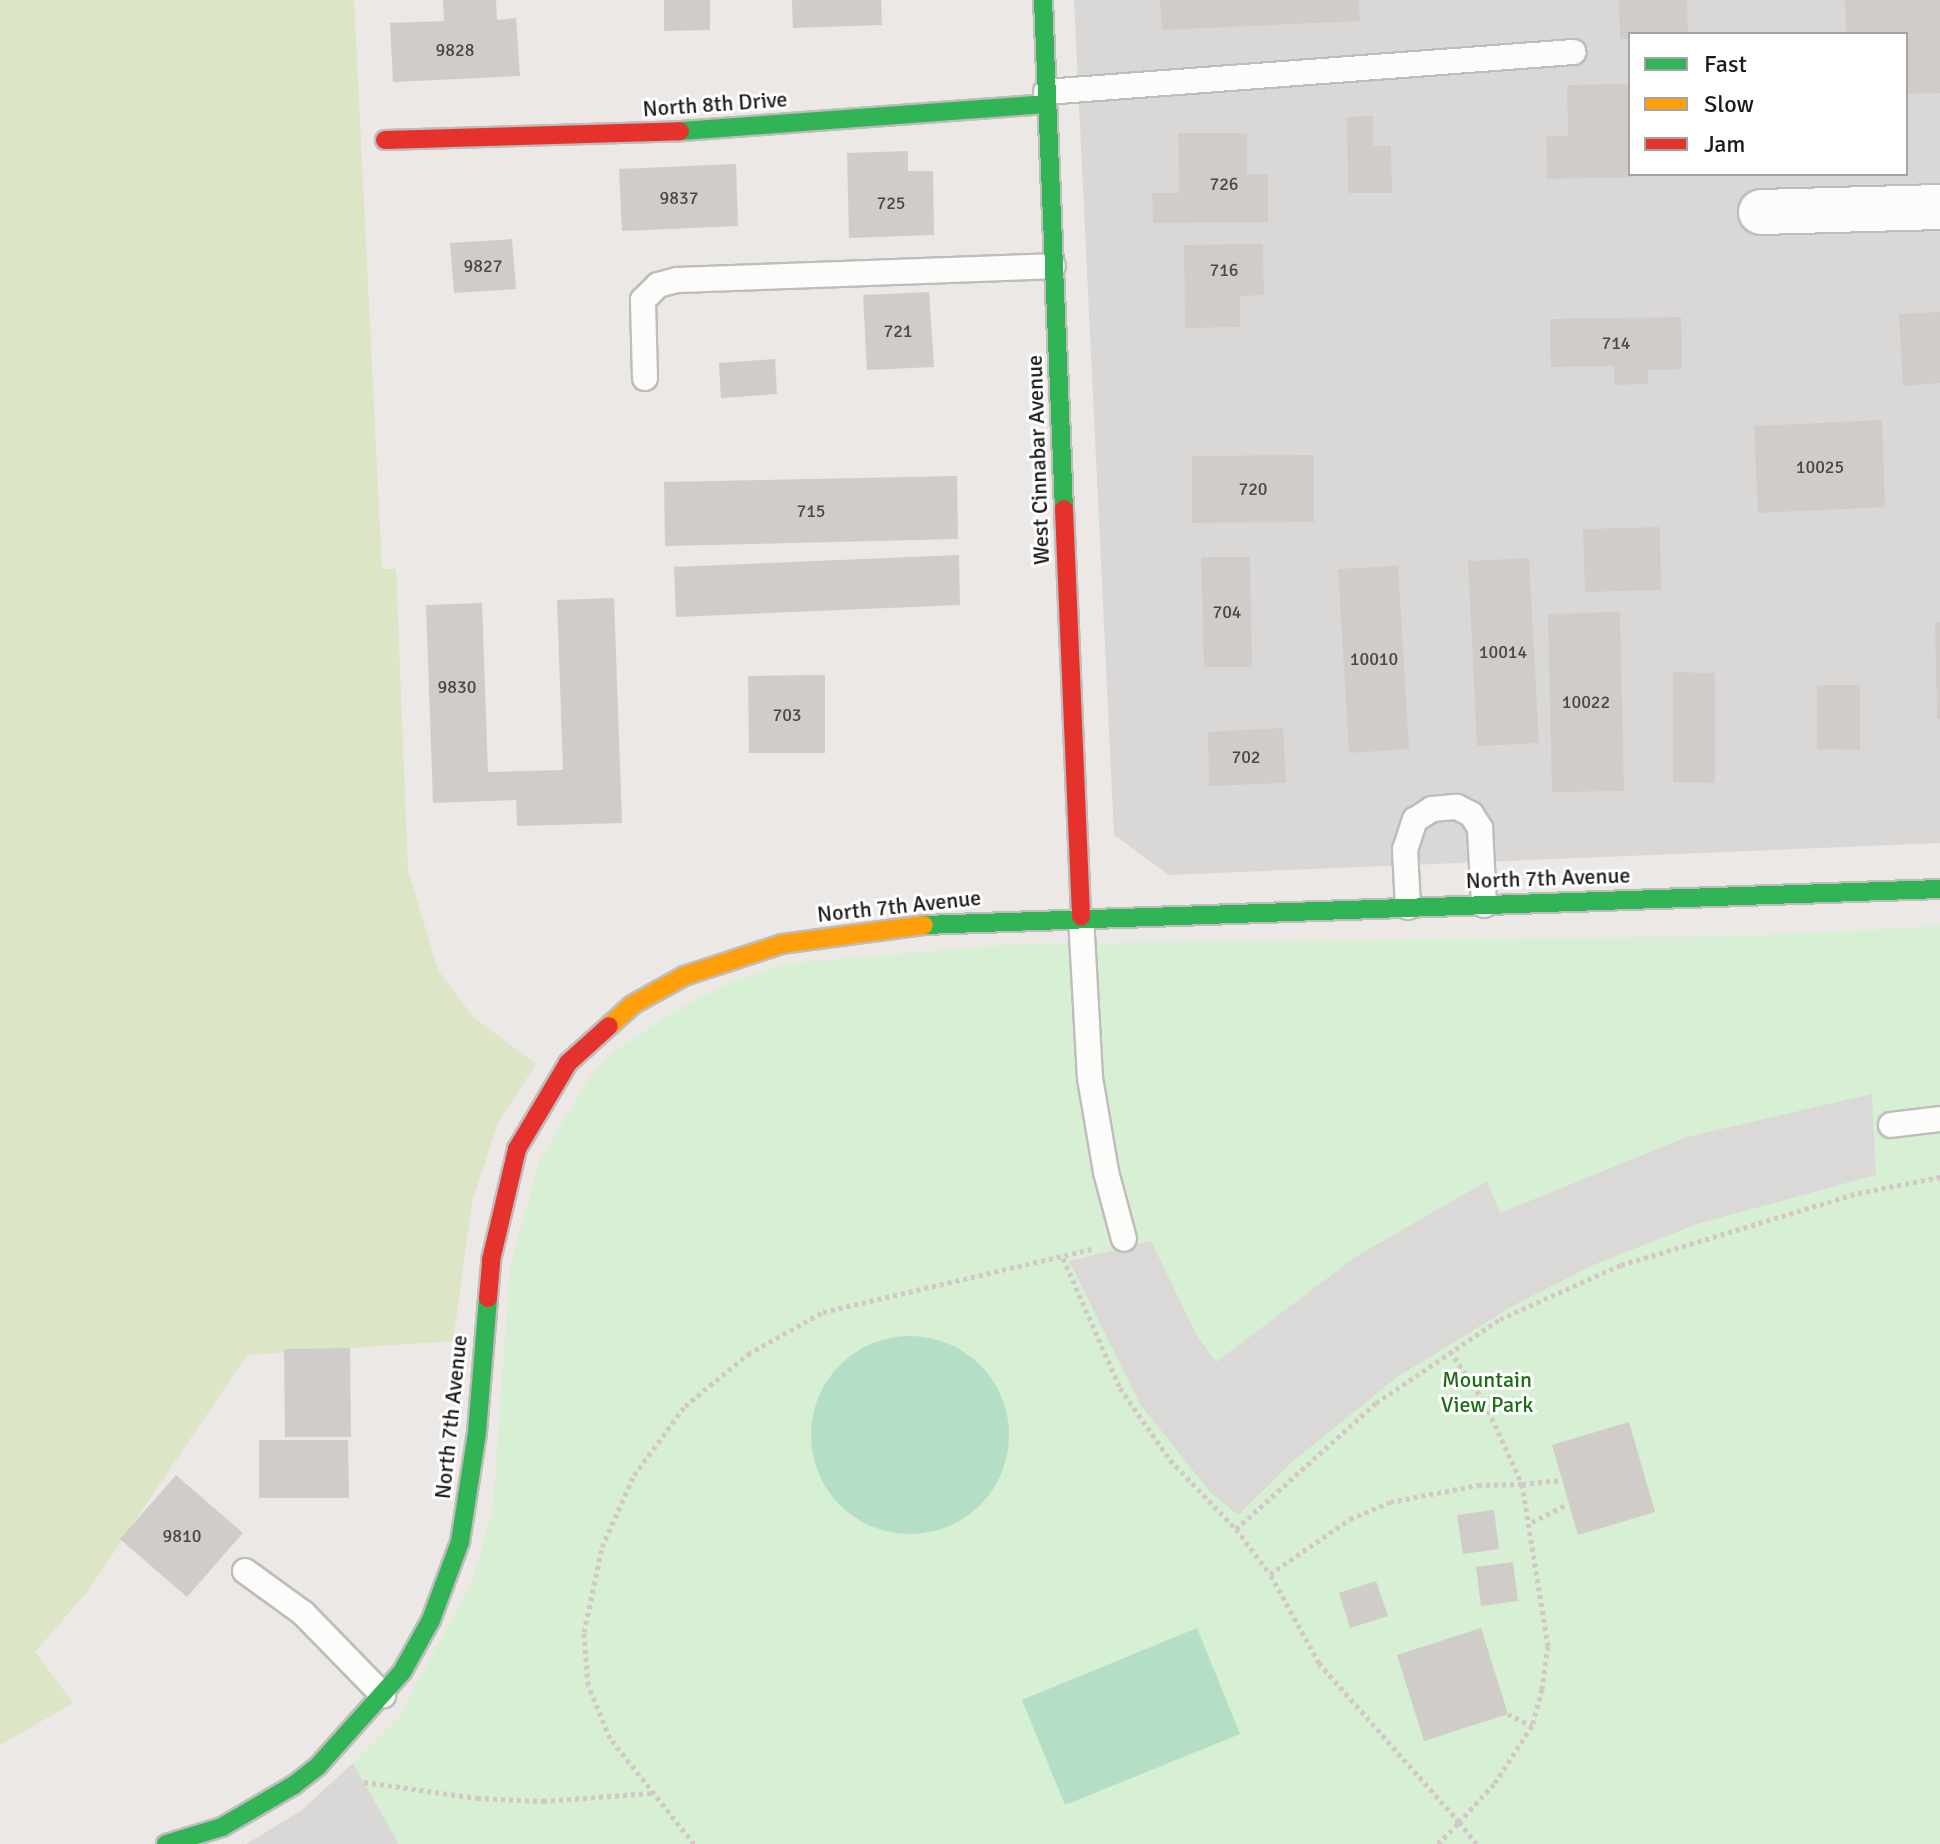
<!DOCTYPE html>
<html>
<head>
<meta charset="utf-8">
<style>
	body { margin:0 }
	#map { position:relative; width:1940px; height:1844px; overflow:hidden; background:#ebe8e5; font-family:Signika,sans-serif }
	div>[style] { position:absolute }
	.residential>* { inset:0; background:#dad8d6 }
	.grass>* { inset:0; background:#dce5c6 }
	.park>* { inset:0; background:#d7efd2 }
	.pitch>* { inset:0; background:#b4dec5 }
	.round { border-radius:50% }
	.parking>* { inset:0; background:#dbd9d8 }
	.building>* { inset:0; background:#d0ccca }
	.path>* { height:5px; margin-top:-2.5px; transform-origin:0; background:repeating-linear-gradient(90deg,#d4c7c7 0 4px,transparent 0 8px) }
	.roads { filter:drop-shadow(2px 0 #bebdbb) drop-shadow(-2px 0 #bebdbb) drop-shadow(0 2px #bebdbb) drop-shadow(0 -2px #bebdbb) }
	.lane>* { height:24px; margin:-12px; padding:0 12px; transform-origin:12px; border-radius:12px; background:#fcfcfb }
	.street>* { height:44px; margin:-22px; padding:0 22px; transform-origin:22px; border-radius:22px; background:#fcfcfb }
	.fast>* { height:18px; margin:-9px; padding:0 9px; transform-origin:9px; border-radius:9px; background:#30b455 }
	.slow>* { height:18px; margin:-9px; padding:0 9px; transform-origin:9px; border-radius:9px; background:#ff9f0a }
	.jam>* { height:18px; margin:-9px; padding:0 9px; transform-origin:9px; border-radius:9px; background:#e5322d }
	span { translate:-50% -50%; white-space:nowrap; text-align:center; line-height:1.15; -webkit-text-stroke:6px #fff; paint-order:stroke }
	.number-label { font-size:18px; color:#494848 }
	.number-label span { -webkit-text-stroke-width:0 }
	.street-label { font-size:22px; color:#1c1c1c }
	.park-label { font-size:22px; color:#1d6f15 }
	.legend { position:absolute; left:1628px; top:32px; width:280px; height:144px; box-sizing:border-box; background:#fff; border:2px solid #a4a4a4; margin:0; padding:10px 14px; list-style:none; font-size:24px; color:#1c1c1c }
	.legend li { display:flex; align-items:center; gap:16px; height:40px }
	.legend b { width:40px; border:2px solid #a4a4a4 }
</style>
</head>
<body>
<div id="map">
	<div class="residential">
		<i style="clip-path:polygon(evenodd,1074px 0,1940px 0,1940px 843px,1169px 875px,1114px 835px,1074px 0,1630px 34px,1906px 34px,1906px 174px,1630px 174px,1630px 34px)"></i>
		<i style="clip-path:polygon(353px 1763px,399px 1844px,246px 1844px,302px 1810px)"></i>
	</div>
	<div class="grass">
		<i style="clip-path:polygon(0 0,354px 0,382px 569px,396px 569px,408px 870px,438px 970px,473px 1017px,536px 1064px,498px 1123px,472px 1202px,453px 1341px,247px 1355px,87px 1592px,35px 1652px,73px 1703px,0 1745px)"></i>
	</div>
	<div class="park">
		<i style="clip-path:polygon(1940px 926px,1940px 1844px,399px 1844px,353px 1763px,399px 1718px,472px 1581px,493px 1509px,510px 1268px,539px 1162px,591px 1075px,616px 1050px,680px 1008px,731px 982px,792px 963px,1018px 944px,1747px 936px)"></i>
	</div>
	<div class="pitch">
		<i class="round" style="left:811px;top:1336px;width:198px;height:198px"></i>
		<i style="clip-path:polygon(1197px 1628px,1240px 1734px,1065px 1805px,1022px 1700px)"></i>
	</div>
	<div class="parking">
		<i style="clip-path:polygon(1872px 1094px,1876px 1175px,1697px 1224px,1591px 1266px,1511px 1307px,1396px 1378px,1292px 1462px,1238px 1515px,1210px 1492px,1140px 1404px,1069px 1261px,1151px 1241px,1197px 1336px,1216px 1362px,1357px 1256px,1487px 1181px,1500px 1213px,1687px 1137px)"></i>
	</div>
	<div class="building">
		<i style="clip-path:polygon(443px 0,496px 0,497px 20px,516px 18px,520px 76px,393px 82px,390px 23px,444px 21px)"></i>
		<i style="clip-path:polygon(664px 0,710px 0,710px 30px,664px 31px)"></i>
		<i style="clip-path:polygon(792px 0,881px 0,882px 25px,793px 28px)"></i>
		<i style="clip-path:polygon(1160px 0,1359px 0,1360px 21px,1162px 30px)"></i>
		<i style="clip-path:polygon(1619px 0,1687px 0,1688px 34px,1630px 34px,1630px 39px,1620px 39px)"></i>
		<i style="clip-path:polygon(1845px 0,1940px 0,1940px 93px,1906px 94px,1906px 34px,1846px 34px)"></i>
		<i style="clip-path:polygon(1630px 84px,1630px 174px,1636px 177px,1547px 179px,1546px 136px,1568px 136px,1567px 85px)"></i>
		<i style="clip-path:polygon(1373px 116px,1373px 146px,1391px 146px,1392px 193px,1348px 193px,1347px 117px)"></i>
		<i style="clip-path:polygon(1178px 133px,1247px 133px,1247px 174px,1268px 174px,1268px 222px,1153px 223px,1152px 193px,1179px 193px)"></i>
		<i style="clip-path:polygon(908px 151px,908px 171px,933px 171px,934px 235px,849px 238px,847px 153px)"></i>
		<i style="clip-path:polygon(736px 164px,738px 226px,622px 231px,619px 169px)"></i>
		<i style="clip-path:polygon(512px 239px,516px 289px,454px 293px,450px 243px)"></i>
		<i style="clip-path:polygon(1263px 244px,1264px 295px,1240px 296px,1240px 327px,1185px 328px,1184px 245px)"></i>
		<i style="clip-path:polygon(929px 292px,934px 367px,867px 370px,863px 295px)"></i>
		<i style="clip-path:polygon(1940px 312px,1940px 383px,1903px 386px,1899px 314px)"></i>
		<i style="clip-path:polygon(1681px 317px,1682px 369px,1648px 370px,1648px 384px,1614px 385px,1614px 366px,1551px 367px,1550px 319px)"></i>
		<i style="clip-path:polygon(775px 359px,777px 394px,721px 398px,719px 363px)"></i>
		<i style="clip-path:polygon(1882px 420px,1885px 507px,1758px 513px,1754px 426px)"></i>
		<i style="clip-path:polygon(1314px 455px,1314px 522px,1192px 523px,1192px 456px)"></i>
		<i style="clip-path:polygon(957px 476px,958px 539px,665px 546px,664px 482px)"></i>
		<i style="clip-path:polygon(1660px 527px,1661px 590px,1585px 592px,1583px 529px)"></i>
		<i style="clip-path:polygon(959px 555px,960px 605px,676px 617px,674px 567px)"></i>
		<i style="clip-path:polygon(1201px 557px,1250px 557px,1252px 667px,1204px 667px)"></i>
		<i style="clip-path:polygon(1529px 558px,1539px 743px,1477px 746px,1468px 561px)"></i>
		<i style="clip-path:polygon(1398px 566px,1409px 749px,1349px 753px,1338px 569px)"></i>
		<i style="clip-path:polygon(614px 598px,622px 823px,517px 826px,516px 800px,433px 803px,426px 605px,482px 603px,488px 772px,563px 770px,557px 600px)"></i>
		<i style="clip-path:polygon(1620px 612px,1624px 791px,1552px 792px,1548px 614px)"></i>
		<i style="clip-path:polygon(1935px 622px,1940px 622px,1940px 719px,1937px 719px)"></i>
		<i style="clip-path:polygon(1673px 672px,1715px 673px,1715px 783px,1673px 782px)"></i>
		<i style="clip-path:polygon(825px 675px,825px 753px,749px 753px,748px 676px)"></i>
		<i style="clip-path:polygon(1817px 685px,1860px 685px,1860px 750px,1817px 749px)"></i>
		<i style="clip-path:polygon(1283px 728px,1286px 783px,1209px 786px,1208px 732px)"></i>
		<i style="clip-path:polygon(350px 1348px,351px 1437px,285px 1437px,284px 1349px)"></i>
		<i style="clip-path:polygon(1629px 1422px,1655px 1512px,1578px 1535px,1552px 1445px)"></i>
		<i style="clip-path:polygon(259px 1440px,348px 1440px,349px 1498px,259px 1498px)"></i>
		<i style="clip-path:polygon(176px 1475px,243px 1533px,187px 1597px,120px 1539px)"></i>
		<i style="clip-path:polygon(1494px 1510px,1499px 1549px,1463px 1554px,1457px 1515px)"></i>
		<i style="clip-path:polygon(1513px 1562px,1518px 1601px,1481px 1606px,1476px 1567px)"></i>
		<i style="clip-path:polygon(1376px 1581px,1388px 1616px,1350px 1628px,1339px 1593px)"></i>
		<i style="clip-path:polygon(1481px 1628px,1508px 1714px,1424px 1741px,1397px 1655px)"></i>
	</div>
	<div class="path">
		<i style="left:1063px;top:1258px;width:142px;rotate:66.3deg"></i>
		<i style="left:1120px;top:1388px;width:88px;rotate:55.2deg"></i>
		<i style="left:1170px;top:1460px;width:95px;rotate:46.3deg"></i>
		<i style="left:1236px;top:1529px;width:188px;rotate:-42deg"></i>
		<i style="left:1376px;top:1403px;width:150px;rotate:-34.1deg"></i>
		<i style="left:1500px;top:1319px;width:133px;rotate:-24.1deg"></i>
		<i style="left:1621px;top:1265px;width:248px;rotate:-16.9deg"></i>
		<i style="left:1858px;top:1193px;width:84px;rotate:-11deg"></i>
		<i style="left:1450px;top:1351px;width:63px;rotate:56.1deg"></i>
		<i style="left:1485px;top:1403px;width:89px;rotate:65.4deg"></i>
		<i style="left:1522px;top:1484px;width:40px;rotate:-5.7deg"></i>
		<i style="left:1522px;top:1484px;width:164px;rotate:80.9deg"></i>
		<i style="left:1548px;top:1646px;width:43px;rotate:97.9deg"></i>
		<i style="left:1542px;top:1689px;width:38px;rotate:105deg"></i>
		<i style="left:1532px;top:1726px;width:69px;rotate:123.2deg"></i>
		<i style="left:1494px;top:1784px;width:52px;rotate:132.6deg"></i>
		<i style="left:1459px;top:1822px;width:212px;rotate:-131.4deg"></i>
		<i style="left:1319px;top:1663px;width:102px;rotate:-118.8deg"></i>
		<i style="left:1270px;top:1574px;width:97px;rotate:-34.5deg"></i>
		<i style="left:1350px;top:1519px;width:43px;rotate:-23deg"></i>
		<i style="left:1390px;top:1502px;width:90px;rotate:-10.9deg"></i>
		<i style="left:1478px;top:1485px;width:44px;rotate:-1.3deg"></i>
		<i style="left:1532px;top:1522px;width:40px;rotate:-26.6deg"></i>
		<i style="left:1236px;top:1529px;width:56px;rotate:52.9deg"></i>
		<i style="left:1508px;top:1714px;width:27px;rotate:27deg"></i>
		<i style="left:364px;top:1782px;width:114px;rotate:8.1deg"></i>
		<i style="left:477px;top:1798px;width:66px;rotate:2.6deg"></i>
		<i style="left:543px;top:1801px;width:109px;rotate:-4.2deg"></i>
		<i style="left:694px;top:1844px;width:135px;rotate:-128.4deg"></i>
		<i style="left:610px;top:1738px;width:57px;rotate:-112.5deg"></i>
		<i style="left:588px;top:1685px;width:53px;rotate:-94.3deg"></i>
		<i style="left:584px;top:1632px;width:87px;rotate:-78deg"></i>
		<i style="left:602px;top:1547px;width:79px;rotate:-66deg"></i>
		<i style="left:634px;top:1475px;width:86px;rotate:-53.5deg"></i>
		<i style="left:685px;top:1406px;width:82px;rotate:-39.5deg"></i>
		<i style="left:748px;top:1354px;width:86px;rotate:-29.2deg"></i>
		<i style="left:823px;top:1312px;width:276px;rotate:-13.2deg"></i>
		<i style="left:1438px;top:1844px;width:30px;rotate:-46deg"></i>
		<i style="left:1459px;top:1822px;width:28px;rotate:51deg"></i>
	</div>
	<div class="roads">
		<div class="lane">
			<i style="left:1046px;top:92px;width:529px;rotate:-4.34deg"></i>
			<i style="left:645px;top:378px;width:78px;rotate:-91.5deg"></i>
			<i style="left:643px;top:300px;width:21px;rotate:-45deg"></i>
			<i style="left:658px;top:285px;width:20px;rotate:-15deg"></i>
			<i style="left:677px;top:280px;width:376px;rotate:-2.1deg"></i>
			<i style="left:1408px;top:907px;width:57px;rotate:-93deg"></i>
			<i style="left:1405px;top:850px;width:32px;rotate:-72deg"></i>
			<i style="left:1415px;top:820px;width:20px;rotate:-33deg"></i>
			<i style="left:1432px;top:809px;width:25px;rotate:-5deg"></i>
			<i style="left:1457px;top:807px;width:16px;rotate:27deg"></i>
			<i style="left:1471px;top:814px;width:17px;rotate:57deg"></i>
			<i style="left:1480px;top:828px;width:77px;rotate:87deg"></i>
			<i style="left:1081px;top:917px;width:161px;rotate:86.8deg"></i>
			<i style="left:1090px;top:1078px;width:95px;rotate:80.3deg"></i>
			<i style="left:1106px;top:1172px;width:69px;rotate:75deg"></i>
			<i style="left:1891px;top:1125px;width:49px;rotate:-7deg"></i>
			<i style="left:245px;top:1571px;width:72px;rotate:35.9deg"></i>
			<i style="left:303px;top:1613px;width:115px;rotate:45.7deg"></i>
		</div>
		<div class="street">
			<i style="left:1761px;top:212px;width:179px;rotate:-1.6deg"></i>
		</div>
		<div class="fast">
			<i style="left:1043px;top:0;width:509px;rotate:87.64deg"></i>
			<i style="left:680px;top:131px;width:368px;rotate:-4.2deg"></i>
			<i style="left:924px;top:925px;width:1017px;rotate:-2.03deg"></i>
			<i style="left:166px;top:1844px;width:59px;rotate:-16.9deg"></i>
			<i style="left:222px;top:1827px;width:83px;rotate:-30.3deg"></i>
			<i style="left:294px;top:1785px;width:31px;rotate:-38deg"></i>
			<i style="left:318px;top:1766px;width:126px;rotate:-48.2deg"></i>
			<i style="left:402px;top:1672px;width:60px;rotate:-60.9deg"></i>
			<i style="left:431px;top:1620px;width:83px;rotate:-69.6deg"></i>
			<i style="left:460px;top:1542px;width:111px;rotate:-81.2deg"></i>
			<i style="left:477px;top:1432px;width:134px;rotate:-85.3deg"></i>
		</div>
		<div class="slow">
			<i style="left:609px;top:1026px;width:31px;rotate:-42deg"></i>
			<i style="left:632px;top:1005px;width:60px;rotate:-29.1deg"></i>
			<i style="left:684px;top:976px;width:103px;rotate:-18.1deg"></i>
			<i style="left:782px;top:944px;width:143px;rotate:-7.6deg"></i>
		</div>
		<div class="jam">
			<i style="left:385px;top:140px;width:295px;rotate:-1.7deg"></i>
			<i style="left:1064px;top:509px;width:408px;rotate:87.6deg"></i>
			<i style="left:488px;top:1298px;width:38px;rotate:-85deg"></i>
			<i style="left:491px;top:1260px;width:114px;rotate:-76.8deg"></i>
			<i style="left:517px;top:1149px;width:100px;rotate:-59.3deg"></i>
			<i style="left:568px;top:1063px;width:55px;rotate:-42.1deg"></i>
		</div>
	</div>
	<div class="number-label">
		<span style="left:455px;top:50px">9828</span>
		<span style="left:1224px;top:184px">726</span>
		<span style="left:679px;top:198px">9837</span>
		<span style="left:891px;top:203px">725</span>
		<span style="left:483px;top:266px">9827</span>
		<span style="left:1224px;top:270px">716</span>
		<span style="left:898px;top:331px">721</span>
		<span style="left:1616px;top:343px">714</span>
		<span style="left:1820px;top:467px">10025</span>
		<span style="left:1253px;top:489px">720</span>
		<span style="left:811px;top:511px">715</span>
		<span style="left:1227px;top:612px">704</span>
		<span style="left:1503px;top:652px">10014</span>
		<span style="left:1374px;top:659px">10010</span>
		<span style="left:457px;top:687px">9830</span>
		<span style="left:1586px;top:702px">10022</span>
		<span style="left:787px;top:715px">703</span>
		<span style="left:1246px;top:757px">702</span>
		<span style="left:182px;top:1536px">9810</span>
	</div>
	<div class="street-label">
		<span style="left:715px;top:104px;rotate:-4deg">North 8th Drive</span>
		<span style="left:1038px;top:460px;rotate:-92deg">West Cinnabar Avenue</span>
		<span style="left:1548px;top:878px;rotate:-2deg">North 7th Avenue</span>
		<span style="left:899px;top:906px;rotate:-6deg">North 7th Avenue</span>
		<span style="left:451px;top:1417px;rotate:-84deg">North 7th Avenue</span>
	</div>
	<div class="park-label">
		<span style="left:1487px;top:1392px">Mountain<br>View Park</span>
	</div>
	<ul class="legend">
	<li><b style="height:10px;background:#30b455"></b>Fast</li>
	<li><b style="height:10px;background:#ff9f0a"></b>Slow</li>
	<li><b style="height:10px;background:#e5322d"></b>Jam</li>
	</ul>
</div>
</body>
</html>
